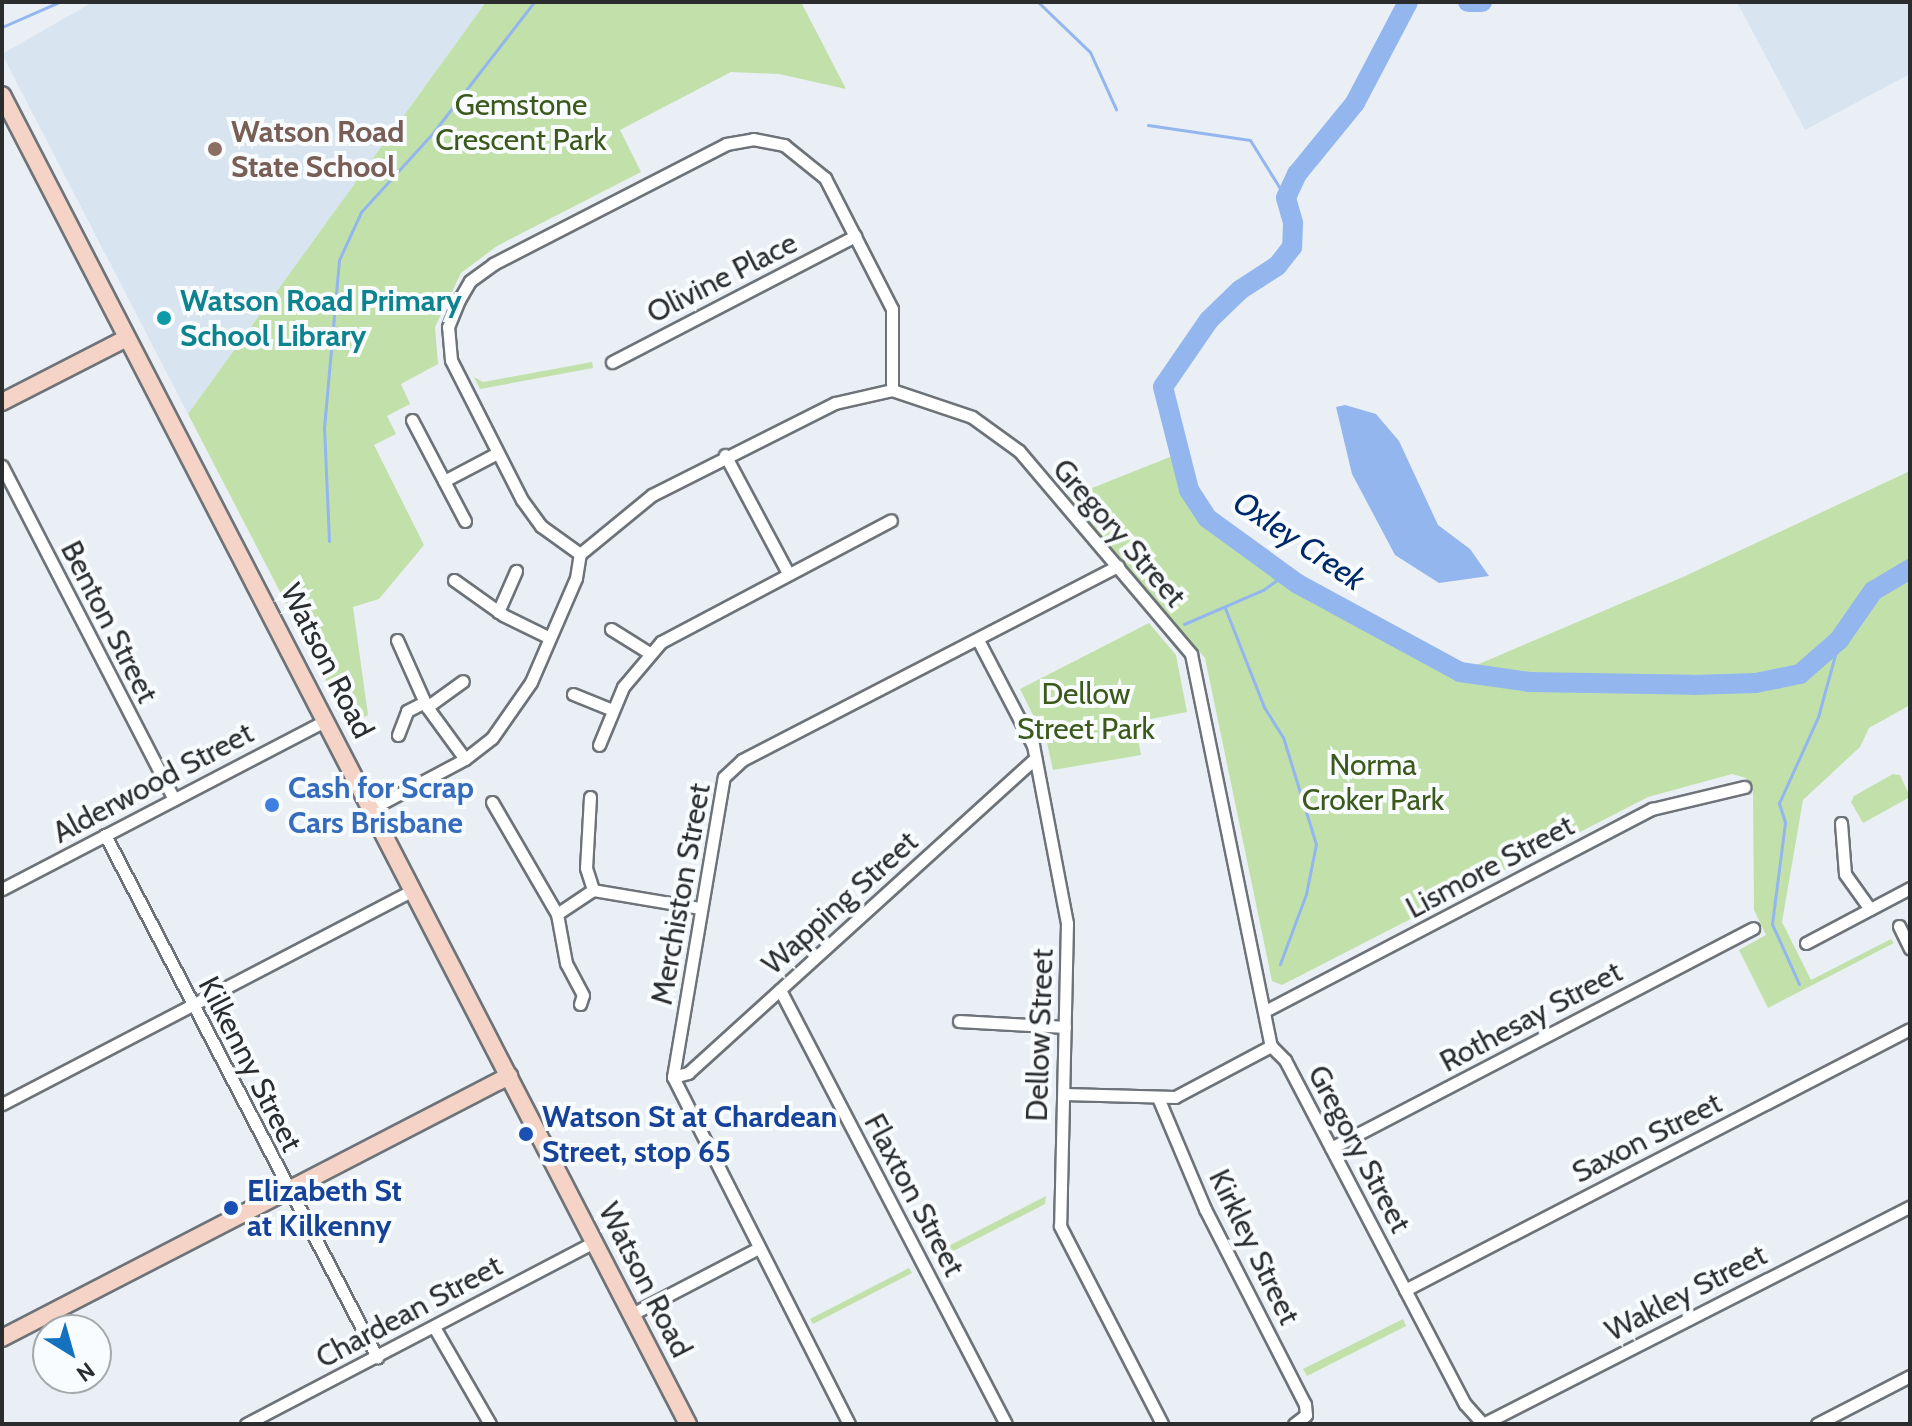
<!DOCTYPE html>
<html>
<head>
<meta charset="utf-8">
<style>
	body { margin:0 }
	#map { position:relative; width:1912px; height:1426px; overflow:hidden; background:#e9eff5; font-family:Cabin,sans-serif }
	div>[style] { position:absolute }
	.built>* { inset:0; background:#d8e4f0 }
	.green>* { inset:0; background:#c2e1aa }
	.water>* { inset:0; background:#93b6ef }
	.stream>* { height:3px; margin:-1.5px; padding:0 1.5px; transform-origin:1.5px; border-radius:1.5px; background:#93b6ef }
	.river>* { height:20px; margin:-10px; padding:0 10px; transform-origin:10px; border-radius:10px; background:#93b6ef }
	.roads { filter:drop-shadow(2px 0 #6d7378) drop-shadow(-2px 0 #6d7378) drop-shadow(0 2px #6d7378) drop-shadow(0 -2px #6d7378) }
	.street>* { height:11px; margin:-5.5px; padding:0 5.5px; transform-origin:5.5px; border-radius:5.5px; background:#fff }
	.secondary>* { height:16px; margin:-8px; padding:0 8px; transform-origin:8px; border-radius:8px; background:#f5d4c7 }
	.dots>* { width:22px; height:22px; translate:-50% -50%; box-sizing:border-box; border:4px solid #f9fcfe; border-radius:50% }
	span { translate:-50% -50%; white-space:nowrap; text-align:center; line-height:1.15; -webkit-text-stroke:8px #f9fcfe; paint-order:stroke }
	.park-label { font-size:30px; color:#3b591b }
	.education-label { font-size:30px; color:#785e54; font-weight:700 }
	.left { translate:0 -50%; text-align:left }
	.street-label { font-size:30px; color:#2a2c2e }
	.culture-label { font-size:30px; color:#0d838f; font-weight:700 }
	.shop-label { font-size:30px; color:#366cbe; font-weight:700 }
	.transit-label { font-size:30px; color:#164399; font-weight:700 }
	.water-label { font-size:32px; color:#002969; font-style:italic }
	.frame { position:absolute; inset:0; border:4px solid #2a2c2e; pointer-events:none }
	.north { position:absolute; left:32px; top:1314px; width:80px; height:80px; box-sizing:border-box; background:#f9fcfe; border:2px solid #a6a9ab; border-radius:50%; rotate:143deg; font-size:22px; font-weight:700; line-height:32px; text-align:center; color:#2a2c2e }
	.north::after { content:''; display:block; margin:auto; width:28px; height:36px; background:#1371be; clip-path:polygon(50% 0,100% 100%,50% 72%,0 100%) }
</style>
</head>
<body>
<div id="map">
	<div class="built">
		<i style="clip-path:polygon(93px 2px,486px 2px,188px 414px,2px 54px)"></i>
		<i style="clip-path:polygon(1737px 2px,1910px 2px,1910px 74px,1805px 130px)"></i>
	</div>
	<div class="green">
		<i style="clip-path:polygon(486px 2px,801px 2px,846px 89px,779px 74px,731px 72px,620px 130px,641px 172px,497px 246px,461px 273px,435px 327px,438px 364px,401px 384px,410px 404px,387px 416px,396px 434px,374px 445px,424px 545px,379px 599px,353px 607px,368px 715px,349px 725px,188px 414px)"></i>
		<i style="clip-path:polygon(592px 362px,593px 368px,480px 389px,474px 377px,483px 382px)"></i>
		<i style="clip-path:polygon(1180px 453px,1189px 490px,1207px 518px,1237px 544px,1298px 584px,1460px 672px,1683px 577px,1910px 471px,1910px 705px,1869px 728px,1860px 747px,1803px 800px,1782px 922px,1811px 980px,1891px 939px,1894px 943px,1768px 1008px,1739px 950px,1766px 935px,1754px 910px,1753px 791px,1746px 778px,1732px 774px,1648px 797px,1282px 985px,1272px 981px,1205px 658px,1067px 498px)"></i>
		<i style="clip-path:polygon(1149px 623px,1176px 655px,1187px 712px,1135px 722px,1141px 755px,1053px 770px,1047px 743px,1020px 689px)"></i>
		<i style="clip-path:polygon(1893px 774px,1900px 775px,1910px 797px,1863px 823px,1851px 802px,1854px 796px)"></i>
		<i style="clip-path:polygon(1046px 1196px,1045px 1204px,936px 1260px,933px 1254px)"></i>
		<i style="clip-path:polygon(909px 1268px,912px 1273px,813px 1324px,810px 1319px)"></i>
		<i style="clip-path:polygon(1403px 1319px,1406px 1326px,1307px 1376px,1303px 1369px)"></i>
	</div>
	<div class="water">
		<i style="clip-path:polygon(1345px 405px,1376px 414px,1399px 441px,1438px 525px,1470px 549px,1489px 576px,1439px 583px,1395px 555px,1352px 474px,1336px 407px)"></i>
	</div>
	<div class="stream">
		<i style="left:1038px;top:2px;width:72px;rotate:43.9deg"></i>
		<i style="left:1090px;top:52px;width:63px;rotate:65.5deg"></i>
		<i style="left:2px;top:27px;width:62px;rotate:-23.7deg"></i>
		<i style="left:1148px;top:125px;width:103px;rotate:8.4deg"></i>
		<i style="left:1250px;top:140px;width:68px;rotate:58.2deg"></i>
		<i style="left:329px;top:541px;width:113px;rotate:-92.5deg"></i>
		<i style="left:324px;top:428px;width:169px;rotate:-84.9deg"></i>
		<i style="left:339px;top:260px;width:53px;rotate:-65.4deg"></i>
		<i style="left:361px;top:212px;width:105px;rotate:-47.7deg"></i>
		<i style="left:432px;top:134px;width:167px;rotate:-52.3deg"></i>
		<i style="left:1225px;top:608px;width:106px;rotate:68.5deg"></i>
		<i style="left:1264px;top:707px;width:36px;rotate:58deg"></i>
		<i style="left:1283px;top:737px;width:112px;rotate:72.9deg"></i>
		<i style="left:1316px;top:844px;width:51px;rotate:101.3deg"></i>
		<i style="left:1306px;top:894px;width:75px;rotate:110.4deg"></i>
		<i style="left:1184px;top:624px;width:86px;rotate:-23.3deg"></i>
		<i style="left:1263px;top:590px;width:26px;rotate:-36deg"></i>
		<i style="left:1799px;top:984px;width:66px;rotate:-114.2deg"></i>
		<i style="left:1772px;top:924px;width:103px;rotate:-82.7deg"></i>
		<i style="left:1785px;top:822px;width:20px;rotate:-108deg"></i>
		<i style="left:1779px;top:803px;width:94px;rotate:-65.6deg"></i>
		<i style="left:1818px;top:717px;width:80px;rotate:-74.7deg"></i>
	</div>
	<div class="river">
		<i style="left:1408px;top:2px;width:114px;rotate:117.7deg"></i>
		<i style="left:1355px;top:103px;width:92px;rotate:129.2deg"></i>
		<i style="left:1297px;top:174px;width:26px;rotate:115deg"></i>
		<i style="left:1286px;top:198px;width:26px;rotate:74deg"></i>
		<i style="left:1293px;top:223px;width:24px;rotate:92deg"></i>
		<i style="left:1292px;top:247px;width:24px;rotate:128deg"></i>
		<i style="left:1277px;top:266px;width:44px;rotate:147deg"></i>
		<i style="left:1240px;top:290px;width:43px;rotate:135.9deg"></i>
		<i style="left:1209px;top:320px;width:81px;rotate:124.5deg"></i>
		<i style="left:1163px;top:387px;width:106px;rotate:75.8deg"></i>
		<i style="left:1189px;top:490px;width:33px;rotate:57deg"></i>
		<i style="left:1207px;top:518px;width:112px;rotate:36deg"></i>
		<i style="left:1298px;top:584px;width:184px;rotate:28.5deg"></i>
		<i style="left:1460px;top:672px;width:70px;rotate:8.2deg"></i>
		<i style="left:1529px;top:682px;width:164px;rotate:1deg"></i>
		<i style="left:1693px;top:685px;width:63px;rotate:-1.8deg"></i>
		<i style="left:1756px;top:683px;width:45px;rotate:-11.6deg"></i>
		<i style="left:1800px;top:674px;width:52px;rotate:-41.1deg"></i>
		<i style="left:1839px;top:640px;width:60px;rotate:-55.2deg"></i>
		<i style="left:1873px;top:591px;width:43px;rotate:-30.7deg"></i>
		<i style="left:1468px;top:2px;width:14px"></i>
	</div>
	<div class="roads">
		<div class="street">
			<i style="left:612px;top:362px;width:274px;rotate:-27.4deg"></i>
			<i style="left:412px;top:420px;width:114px;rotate:62.3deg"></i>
			<i style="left:725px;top:455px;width:134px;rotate:61.9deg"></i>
			<i style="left:2px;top:466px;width:375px;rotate:62.7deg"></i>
			<i style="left:444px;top:481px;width:60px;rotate:-27.8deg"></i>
			<i style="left:580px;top:554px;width:48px;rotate:-144.3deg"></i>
			<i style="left:541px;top:526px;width:32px;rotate:-126deg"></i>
			<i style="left:522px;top:500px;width:157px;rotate:-116.9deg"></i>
			<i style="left:451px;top:360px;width:33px;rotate:-95deg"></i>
			<i style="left:448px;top:327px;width:29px;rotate:-68deg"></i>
			<i style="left:459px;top:300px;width:22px;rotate:-60deg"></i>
			<i style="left:470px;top:281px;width:29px;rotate:-36deg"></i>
			<i style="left:493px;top:264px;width:262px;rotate:-27.2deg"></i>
			<i style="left:726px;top:144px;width:27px;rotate:-10deg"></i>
			<i style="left:753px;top:139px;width:32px;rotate:11deg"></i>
			<i style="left:784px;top:145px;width:53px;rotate:38.8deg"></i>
			<i style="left:825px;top:178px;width:147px;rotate:62.9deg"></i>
			<i style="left:892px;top:309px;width:81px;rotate:90deg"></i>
			<i style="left:454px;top:580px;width:60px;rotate:35.5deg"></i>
			<i style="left:503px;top:615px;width:52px;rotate:26.1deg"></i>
			<i style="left:498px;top:612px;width:45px;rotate:-66.3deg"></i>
			<i style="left:611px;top:629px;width:47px;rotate:32deg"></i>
			<i style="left:397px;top:640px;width:73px;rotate:65.9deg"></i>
			<i style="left:427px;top:707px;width:64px;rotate:53.8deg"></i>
			<i style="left:978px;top:640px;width:119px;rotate:62.4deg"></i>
			<i style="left:1033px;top:745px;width:181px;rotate:79.2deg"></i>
			<i style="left:1067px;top:923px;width:303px;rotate:91.3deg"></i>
			<i style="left:1060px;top:1226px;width:223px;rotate:62.7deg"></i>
			<i style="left:573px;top:694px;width:40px;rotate:22deg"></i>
			<i style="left:427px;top:707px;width:44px;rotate:-35.8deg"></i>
			<i style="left:398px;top:735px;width:26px;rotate:-69deg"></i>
			<i style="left:407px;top:711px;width:20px;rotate:-27deg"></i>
			<i style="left:599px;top:745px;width:63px;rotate:-67.5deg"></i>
			<i style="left:623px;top:687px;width:59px;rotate:-49.8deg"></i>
			<i style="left:661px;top:642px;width:260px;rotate:-27.9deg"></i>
			<i style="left:590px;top:797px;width:71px;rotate:93.2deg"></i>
			<i style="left:586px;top:868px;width:23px;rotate:72deg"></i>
			<i style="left:492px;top:802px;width:129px;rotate:59.9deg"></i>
			<i style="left:371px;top:809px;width:106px;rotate:-28deg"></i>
			<i style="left:465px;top:759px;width:34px;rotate:-38deg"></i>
			<i style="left:492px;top:738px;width:68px;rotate:-55.1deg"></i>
			<i style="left:531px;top:682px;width:113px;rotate:-66.6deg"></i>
			<i style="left:576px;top:578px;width:24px;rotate:-81deg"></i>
			<i style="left:580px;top:554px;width:93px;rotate:-39.3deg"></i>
			<i style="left:652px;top:495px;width:205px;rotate:-26.7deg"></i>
			<i style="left:835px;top:403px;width:58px;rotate:-12.8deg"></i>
			<i style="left:892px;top:390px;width:84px;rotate:18.6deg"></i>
			<i style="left:972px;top:417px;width:58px;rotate:35.9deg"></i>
			<i style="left:1019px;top:451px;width:266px;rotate:49.7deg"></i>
			<i style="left:1191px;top:654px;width:400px;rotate:78.5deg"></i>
			<i style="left:1271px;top:1046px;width:20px;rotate:45deg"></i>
			<i style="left:1285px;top:1060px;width:388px;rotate:62.4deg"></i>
			<i style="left:1465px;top:1404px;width:27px;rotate:48deg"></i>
			<i style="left:1841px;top:823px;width:51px;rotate:85.5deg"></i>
			<i style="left:1845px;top:874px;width:43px;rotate:54.5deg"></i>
			<i style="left:105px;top:835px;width:589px;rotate:62.48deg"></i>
			<i style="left:2px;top:889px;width:365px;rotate:-27.5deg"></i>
			<i style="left:593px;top:890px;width:108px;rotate:9.6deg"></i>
			<i style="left:1899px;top:926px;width:25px;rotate:64deg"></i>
			<i style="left:1806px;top:943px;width:118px;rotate:-27.9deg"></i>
			<i style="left:780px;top:990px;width:489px;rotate:62.5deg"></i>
			<i style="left:580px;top:1004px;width:9px;rotate:-72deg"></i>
			<i style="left:583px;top:995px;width:36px;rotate:-118deg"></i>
			<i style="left:566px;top:963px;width:50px;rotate:-100.4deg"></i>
			<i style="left:557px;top:914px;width:43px;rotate:-33.7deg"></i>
			<i style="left:1265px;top:1011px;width:437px;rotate:-27.6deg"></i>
			<i style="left:1652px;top:809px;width:95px;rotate:-13.4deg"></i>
			<i style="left:959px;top:1021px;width:106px;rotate:3.2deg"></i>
			<i style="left:673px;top:1077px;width:16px;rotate:-15deg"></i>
			<i style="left:688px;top:1073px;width:469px;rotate:-42.2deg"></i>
			<i style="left:1064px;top:1094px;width:111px;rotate:1.5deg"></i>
			<i style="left:1175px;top:1097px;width:109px;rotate:-28deg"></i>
			<i style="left:1159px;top:1100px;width:118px;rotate:67.1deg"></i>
			<i style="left:1205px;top:1209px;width:219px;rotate:62.9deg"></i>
			<i style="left:1305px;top:1404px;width:11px;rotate:85deg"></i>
			<i style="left:1306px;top:1415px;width:15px;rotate:143deg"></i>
			<i style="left:2px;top:1104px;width:463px;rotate:-27.5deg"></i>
			<i style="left:1331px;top:1148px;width:476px;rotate:-27.5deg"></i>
			<i style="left:1405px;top:1290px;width:568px;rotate:-27.33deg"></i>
			<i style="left:632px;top:1314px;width:143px;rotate:-27.5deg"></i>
			<i style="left:434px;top:1327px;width:112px;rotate:60deg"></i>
			<i style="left:246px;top:1424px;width:393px;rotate:-27.6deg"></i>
			<i style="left:849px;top:1424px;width:389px;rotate:-116.9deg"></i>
			<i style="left:673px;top:1077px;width:304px;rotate:-80.4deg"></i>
			<i style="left:724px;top:777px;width:25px;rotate:-43deg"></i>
			<i style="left:742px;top:760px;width:423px;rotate:-27.3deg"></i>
			<i style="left:1483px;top:1424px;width:479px;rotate:-27deg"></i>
			<i style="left:1817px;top:1424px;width:105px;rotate:-27.3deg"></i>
		</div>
		<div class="secondary">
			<i style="left:2px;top:95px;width:1496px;rotate:62.7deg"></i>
			<i style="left:2px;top:402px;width:140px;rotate:-27.1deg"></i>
			<i style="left:2px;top:1338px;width:571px;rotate:-27.33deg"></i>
		</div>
	</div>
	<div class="dots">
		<i style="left:215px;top:149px;background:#8d6e63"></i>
		<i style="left:164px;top:318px;background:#0f9aa8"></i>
		<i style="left:272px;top:805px;background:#3f7fe0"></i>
		<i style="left:526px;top:1134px;background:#1a4fb4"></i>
		<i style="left:231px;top:1208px;background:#1a4fb4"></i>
	</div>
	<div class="park-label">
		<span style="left:521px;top:122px">Gemstone<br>Crescent Park</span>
		<span style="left:1086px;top:711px">Dellow<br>Street Park</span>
		<span style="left:1373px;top:782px">Norma<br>Croker Park</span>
	</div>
	<div class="education-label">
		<span class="left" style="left:231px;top:149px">Watson Road<br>State School</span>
	</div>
	<div class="street-label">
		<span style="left:722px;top:278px;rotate:-27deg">Olivine Place</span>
		<span style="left:1119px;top:533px;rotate:49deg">Gregory Street</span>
		<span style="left:109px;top:622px;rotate:63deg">Benton Street</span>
		<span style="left:327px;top:661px;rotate:63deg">Watson Road</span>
		<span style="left:153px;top:783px;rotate:-28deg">Alderwood Street</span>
		<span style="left:1490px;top:867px;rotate:-28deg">Lismore Street</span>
		<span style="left:681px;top:894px;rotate:-80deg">Merchiston Street</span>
		<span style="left:840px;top:903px;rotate:-42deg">Wapping Street</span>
		<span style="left:1531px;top:1017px;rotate:-28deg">Rothesay Street</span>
		<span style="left:1040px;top:1035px;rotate:-88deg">Dellow Street</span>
		<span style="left:250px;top:1064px;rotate:63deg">Kilkenny Street</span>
		<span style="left:1647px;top:1138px;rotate:-27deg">Saxon Street</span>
		<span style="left:1359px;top:1149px;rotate:62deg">Gregory Street</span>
		<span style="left:914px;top:1195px;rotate:62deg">Flaxton Street</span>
		<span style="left:1254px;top:1247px;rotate:64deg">Kirkley Street</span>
		<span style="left:645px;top:1280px;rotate:63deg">Watson Road</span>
		<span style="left:1686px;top:1293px;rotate:-27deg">Wakley Street</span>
		<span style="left:409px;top:1312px;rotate:-28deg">Chardean Street</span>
	</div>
	<div class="culture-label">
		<span class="left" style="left:180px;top:318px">Watson Road Primary<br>School Library</span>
	</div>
	<div class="shop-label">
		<span class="left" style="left:288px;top:805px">Cash for Scrap<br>Cars Brisbane</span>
	</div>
	<div class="transit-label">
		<span class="left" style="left:542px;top:1134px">Watson St at Chardean<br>Street, stop 65</span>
		<span class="left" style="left:247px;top:1208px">Elizabeth St<br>at Kilkenny</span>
	</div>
	<div class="water-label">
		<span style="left:1299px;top:541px;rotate:34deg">Oxley Creek</span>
	</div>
	<div class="frame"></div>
	<div class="north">N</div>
</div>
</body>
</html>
